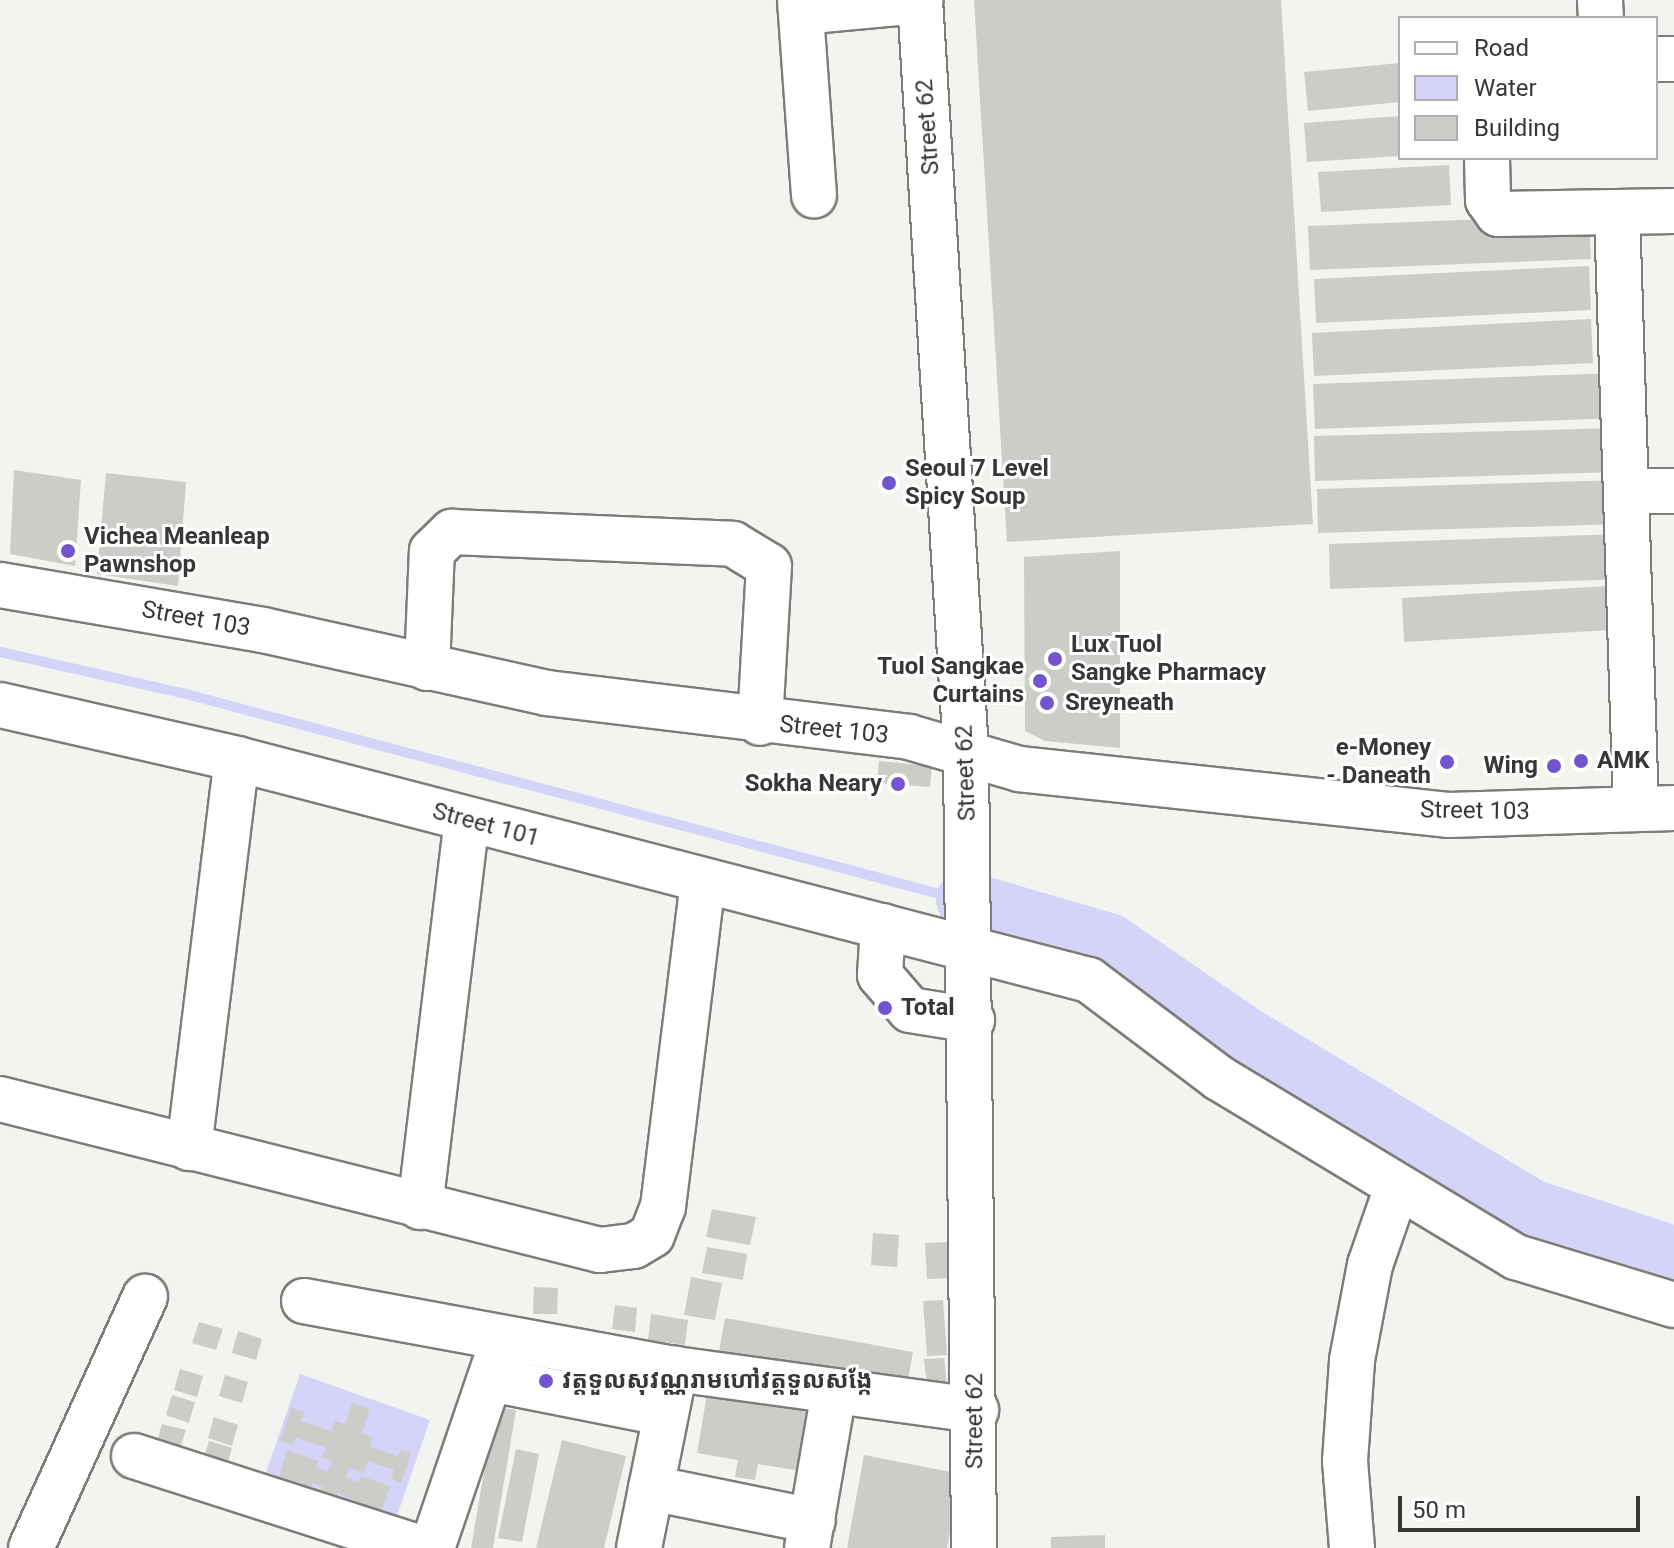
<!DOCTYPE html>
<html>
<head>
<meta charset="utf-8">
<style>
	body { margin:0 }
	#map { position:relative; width:1674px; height:1548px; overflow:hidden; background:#f2f4ef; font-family:Roboto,"Noto Sans Khmer",sans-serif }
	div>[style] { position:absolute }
	.water>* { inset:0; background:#d6d3f9 }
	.stream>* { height:10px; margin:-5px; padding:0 5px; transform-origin:5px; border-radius:5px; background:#d6d3f9 }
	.river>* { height:58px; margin:-29px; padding:0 29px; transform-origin:29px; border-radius:29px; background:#d6d3f9 }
	.building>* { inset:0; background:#cccdc9 }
	.roads { filter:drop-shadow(2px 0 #7c7d79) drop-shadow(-2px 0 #7c7d79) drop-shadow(0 2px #7c7d79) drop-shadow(0 -2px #7c7d79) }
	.minor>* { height:44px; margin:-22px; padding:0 22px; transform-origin:22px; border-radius:22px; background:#fff }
	.dots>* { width:22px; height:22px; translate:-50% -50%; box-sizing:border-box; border:4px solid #fff; border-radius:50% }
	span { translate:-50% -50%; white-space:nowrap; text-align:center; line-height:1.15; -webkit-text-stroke:6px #fff; paint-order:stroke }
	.street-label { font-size:24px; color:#373836 }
	.poi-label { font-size:24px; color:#373836; font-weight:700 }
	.left { translate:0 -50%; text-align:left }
	.right { translate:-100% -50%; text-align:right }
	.legend { position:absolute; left:1398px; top:16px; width:260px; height:144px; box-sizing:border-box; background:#fff; border:2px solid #afafaf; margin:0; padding:10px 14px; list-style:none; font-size:24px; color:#373836 }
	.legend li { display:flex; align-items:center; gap:16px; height:40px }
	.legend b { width:40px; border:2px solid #afafaf }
	.scale { position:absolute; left:1398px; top:1496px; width:242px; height:36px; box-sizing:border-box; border:4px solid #373836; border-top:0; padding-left:10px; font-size:24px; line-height:28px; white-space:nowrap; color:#373836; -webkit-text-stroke:6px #fff; paint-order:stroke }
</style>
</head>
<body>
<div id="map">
	<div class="water">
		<i style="clip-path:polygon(300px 1374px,430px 1420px,392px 1530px,262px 1484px)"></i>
	</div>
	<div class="stream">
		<i style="left:0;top:652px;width:187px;rotate:12.7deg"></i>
		<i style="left:182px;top:693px;width:804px;rotate:14.85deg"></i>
	</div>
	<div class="river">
		<i style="left:965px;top:900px;width:150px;rotate:16.3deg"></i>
		<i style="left:1109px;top:942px;width:166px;rotate:34.5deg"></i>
		<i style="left:1246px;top:1036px;width:333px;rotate:31.1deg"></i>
		<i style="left:1531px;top:1208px;width:151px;rotate:18.2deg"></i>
	</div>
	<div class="building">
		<i style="clip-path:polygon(974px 0,1281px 0,1313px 524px,1007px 542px)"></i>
		<i style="clip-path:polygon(1400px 63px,1400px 102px,1308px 111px,1304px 72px)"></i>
		<i style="clip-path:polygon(1400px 116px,1400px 156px,1307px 162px,1304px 123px)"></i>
		<i style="clip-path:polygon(1449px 165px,1451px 205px,1321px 212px,1318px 172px)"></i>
		<i style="clip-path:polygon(1589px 215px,1591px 259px,1310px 270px,1308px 226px)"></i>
		<i style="clip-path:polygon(1589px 266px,1591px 310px,1316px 323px,1314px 279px)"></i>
		<i style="clip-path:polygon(1591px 319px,1593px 363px,1314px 376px,1312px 333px)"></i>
		<i style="clip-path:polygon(1617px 373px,1619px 418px,1315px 429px,1313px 384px)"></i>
		<i style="clip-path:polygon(1617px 428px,1619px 472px,1315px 481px,1314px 436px)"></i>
		<i style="clip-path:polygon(14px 470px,81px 480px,75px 566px,10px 554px)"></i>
		<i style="clip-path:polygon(106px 473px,186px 482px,178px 586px,97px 574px)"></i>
		<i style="clip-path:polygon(1621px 480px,1622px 524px,1318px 533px,1317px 489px)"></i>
		<i style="clip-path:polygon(1623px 534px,1624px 579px,1330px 589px,1329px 544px)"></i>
		<i style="clip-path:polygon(1120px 551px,1120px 748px,1045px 741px,1025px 731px,1024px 557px)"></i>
		<i style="clip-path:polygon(1625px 585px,1628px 629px,1404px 642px,1402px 598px)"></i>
		<i style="clip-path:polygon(879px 761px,932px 766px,930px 787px,877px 783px)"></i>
		<i style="clip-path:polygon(712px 1209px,756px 1217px,750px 1245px,706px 1237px)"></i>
		<i style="clip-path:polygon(873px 1233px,899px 1235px,897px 1267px,871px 1265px)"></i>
		<i style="clip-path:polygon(948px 1242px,950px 1278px,927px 1279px,925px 1243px)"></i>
		<i style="clip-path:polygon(707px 1247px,747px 1254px,743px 1280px,702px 1273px)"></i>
		<i style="clip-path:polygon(691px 1277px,722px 1283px,715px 1320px,684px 1315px)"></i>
		<i style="clip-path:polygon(534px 1287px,558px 1288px,557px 1314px,533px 1314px)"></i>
		<i style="clip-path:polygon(943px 1300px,947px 1355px,927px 1356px,923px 1301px)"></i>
		<i style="clip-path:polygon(615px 1305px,637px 1308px,635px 1332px,612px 1329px)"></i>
		<i style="clip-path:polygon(651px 1314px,688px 1320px,685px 1345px,648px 1340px)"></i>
		<i style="clip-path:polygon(725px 1318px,913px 1352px,907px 1385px,719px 1351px)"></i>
		<i style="clip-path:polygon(199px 1322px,223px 1329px,216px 1350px,192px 1343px)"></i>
		<i style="clip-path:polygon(238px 1331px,262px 1339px,256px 1360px,232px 1353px)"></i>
		<i style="clip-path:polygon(944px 1358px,947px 1384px,927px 1385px,924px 1359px)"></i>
		<i style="clip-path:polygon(180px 1369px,203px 1376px,197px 1397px,174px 1390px)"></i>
		<i style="clip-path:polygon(225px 1375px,248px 1382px,242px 1403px,219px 1396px)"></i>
		<i style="clip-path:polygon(707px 1394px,811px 1412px,801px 1471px,758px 1464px,755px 1480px,735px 1477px,738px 1460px,697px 1453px)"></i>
		<i style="clip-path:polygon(172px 1395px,195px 1402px,189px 1423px,166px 1415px)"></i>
		<i style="clip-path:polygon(352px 1403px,370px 1409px,362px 1433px,373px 1438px,370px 1447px,398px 1456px,401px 1449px,411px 1453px,401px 1483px,391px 1479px,394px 1470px,368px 1461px,364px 1473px,349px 1468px,346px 1477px,358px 1482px,361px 1476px,390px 1486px,380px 1516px,349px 1505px,351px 1498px,338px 1493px,335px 1503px,312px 1496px,323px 1487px,312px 1483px,309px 1491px,278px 1481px,287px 1450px,318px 1461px,316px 1467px,328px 1471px,332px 1461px,322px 1458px,326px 1448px,296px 1438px,293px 1445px,280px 1441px,291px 1408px,304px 1412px,301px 1421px,331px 1431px,335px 1421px,345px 1424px)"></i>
		<i style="clip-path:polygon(495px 1407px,516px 1410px,493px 1548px,471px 1548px)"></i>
		<i style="clip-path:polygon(214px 1417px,238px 1425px,232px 1446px,208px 1438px)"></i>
		<i style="clip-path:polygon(162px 1424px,186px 1430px,179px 1451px,156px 1445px)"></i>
		<i style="clip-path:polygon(562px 1440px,626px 1456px,604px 1548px,536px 1548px)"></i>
		<i style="clip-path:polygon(209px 1441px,232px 1448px,226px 1469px,202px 1462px)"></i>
		<i style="clip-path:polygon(516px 1449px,539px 1454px,522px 1542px,498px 1538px)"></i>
		<i style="clip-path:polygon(864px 1455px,961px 1474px,947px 1548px,847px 1548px)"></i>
		<i style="clip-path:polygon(1105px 1535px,1105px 1548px,1051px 1548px,1051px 1537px)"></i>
	</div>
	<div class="roads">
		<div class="minor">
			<i style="left:800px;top:0;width:196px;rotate:85.9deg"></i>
			<i style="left:920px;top:0;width:754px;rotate:86.5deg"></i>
			<i style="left:966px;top:753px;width:795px;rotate:89.42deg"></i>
			<i style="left:1600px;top:0;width:18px;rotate:87deg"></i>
			<i style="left:801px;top:12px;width:120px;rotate:-5.3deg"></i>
			<i style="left:1656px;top:59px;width:18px"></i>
			<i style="left:1487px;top:158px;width:42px;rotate:88.6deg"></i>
			<i style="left:1488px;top:200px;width:17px;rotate:54deg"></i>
			<i style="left:1498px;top:214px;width:176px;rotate:-1deg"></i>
			<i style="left:1617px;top:212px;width:597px;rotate:88.18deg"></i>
			<i style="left:1627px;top:491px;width:47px"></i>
			<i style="left:0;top:585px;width:267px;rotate:9.7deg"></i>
			<i style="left:263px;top:630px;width:291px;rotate:12.5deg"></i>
			<i style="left:547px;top:693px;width:365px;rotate:6.9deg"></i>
			<i style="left:909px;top:737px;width:115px;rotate:16.2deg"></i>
			<i style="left:1019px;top:769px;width:431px;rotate:6.1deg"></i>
			<i style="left:1448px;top:815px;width:226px;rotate:-1.8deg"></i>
			<i style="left:427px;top:668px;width:117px;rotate:-87.6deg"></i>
			<i style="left:432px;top:551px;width:28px;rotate:-44deg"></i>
			<i style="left:452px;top:532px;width:281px;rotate:2.4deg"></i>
			<i style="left:733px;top:544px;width:42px;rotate:31.4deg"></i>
			<i style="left:769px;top:566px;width:157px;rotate:93.3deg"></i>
			<i style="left:0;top:705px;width:243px;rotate:12.8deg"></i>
			<i style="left:237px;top:759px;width:880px;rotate:14.54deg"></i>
			<i style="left:1089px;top:980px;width:163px;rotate:37deg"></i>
			<i style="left:1219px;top:1078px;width:347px;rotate:31.1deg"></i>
			<i style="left:1516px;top:1257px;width:165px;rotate:16.9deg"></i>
			<i style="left:883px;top:926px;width:49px;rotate:93.5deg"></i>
			<i style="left:880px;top:975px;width:46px;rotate:49.4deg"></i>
			<i style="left:910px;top:1010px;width:63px;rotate:9.2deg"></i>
			<i style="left:0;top:1099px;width:619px;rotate:14.13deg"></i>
			<i style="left:600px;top:1250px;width:34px;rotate:-7deg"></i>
			<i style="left:634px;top:1246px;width:21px;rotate:-31deg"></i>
			<i style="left:652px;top:1235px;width:30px;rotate:-69deg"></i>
			<i style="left:663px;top:1207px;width:328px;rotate:-83deg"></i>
			<i style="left:189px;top:1148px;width:392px;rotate:-83deg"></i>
			<i style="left:420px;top:1207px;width:390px;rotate:-83.1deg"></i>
			<i style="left:304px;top:1301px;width:377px;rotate:10.4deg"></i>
			<i style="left:490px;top:1379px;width:179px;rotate:11.2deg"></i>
			<i style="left:134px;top:1456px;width:301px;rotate:17.8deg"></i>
			<i style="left:651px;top:1488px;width:165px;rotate:11.5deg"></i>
			<i style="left:31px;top:1548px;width:276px;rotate:-65.6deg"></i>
			<i style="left:432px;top:1548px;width:220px;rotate:-71.2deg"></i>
			<i style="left:639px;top:1548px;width:183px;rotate:-78.6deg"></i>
			<i style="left:675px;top:1369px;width:304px;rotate:7.8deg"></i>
			<i style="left:807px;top:1548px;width:159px;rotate:-80.2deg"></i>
			<i style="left:1352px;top:1548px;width:87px;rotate:-94.6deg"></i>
			<i style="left:1345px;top:1461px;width:101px;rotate:-86deg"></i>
			<i style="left:1352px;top:1360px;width:97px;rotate:-79.3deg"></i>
			<i style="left:1370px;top:1265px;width:83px;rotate:-70.9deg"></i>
		</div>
	</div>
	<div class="dots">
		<i style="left:889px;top:483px;background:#7155cf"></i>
		<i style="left:68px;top:551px;background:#7155cf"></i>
		<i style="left:1055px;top:659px;background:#7155cf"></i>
		<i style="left:1040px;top:681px;background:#7155cf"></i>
		<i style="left:1047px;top:703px;background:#7155cf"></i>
		<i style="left:1581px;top:761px;background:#7155cf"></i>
		<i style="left:1447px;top:762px;background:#7155cf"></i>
		<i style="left:1554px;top:766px;background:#7155cf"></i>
		<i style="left:898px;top:784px;background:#7155cf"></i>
		<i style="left:885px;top:1008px;background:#7155cf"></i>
		<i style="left:546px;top:1381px;background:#7155cf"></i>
	</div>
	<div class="street-label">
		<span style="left:928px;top:127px;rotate:-94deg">Street 62</span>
		<span style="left:196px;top:619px;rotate:10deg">Street 103</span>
		<span style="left:834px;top:730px;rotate:6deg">Street 103</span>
		<span style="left:966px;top:773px;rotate:-92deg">Street 62</span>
		<span style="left:1475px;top:811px;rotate:1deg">Street 103</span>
		<span style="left:486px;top:825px;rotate:15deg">Street 101</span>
		<span style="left:975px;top:1421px;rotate:-90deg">Street 62</span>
	</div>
	<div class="poi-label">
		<span class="left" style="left:905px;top:483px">Seoul 7 Level<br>Spicy Soup</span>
		<span class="left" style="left:84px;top:551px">Vichea Meanleap<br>Pawnshop</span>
		<span class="left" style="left:1071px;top:659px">Lux Tuol<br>Sangke Pharmacy</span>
		<span class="right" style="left:1024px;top:681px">Tuol Sangkae<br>Curtains</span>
		<span class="left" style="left:1065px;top:703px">Sreyneath</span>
		<span class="right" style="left:1431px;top:762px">e-Money<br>- Daneath</span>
		<span class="left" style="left:1597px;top:761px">AMK</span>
		<span class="right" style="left:1538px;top:766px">Wing</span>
		<span class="right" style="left:882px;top:784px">Sokha Neary</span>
		<span class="left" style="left:901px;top:1008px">Total</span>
		<span class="left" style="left:562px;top:1381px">វត្តទួលសុវណ្ណរាមហៅវត្តទួលសង្កែ</span>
	</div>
	<ul class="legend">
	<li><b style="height:10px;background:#fff"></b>Road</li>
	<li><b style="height:22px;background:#d6d3f9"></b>Water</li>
	<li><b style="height:22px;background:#cccdc9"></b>Building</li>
	</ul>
	<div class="scale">50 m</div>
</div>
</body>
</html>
